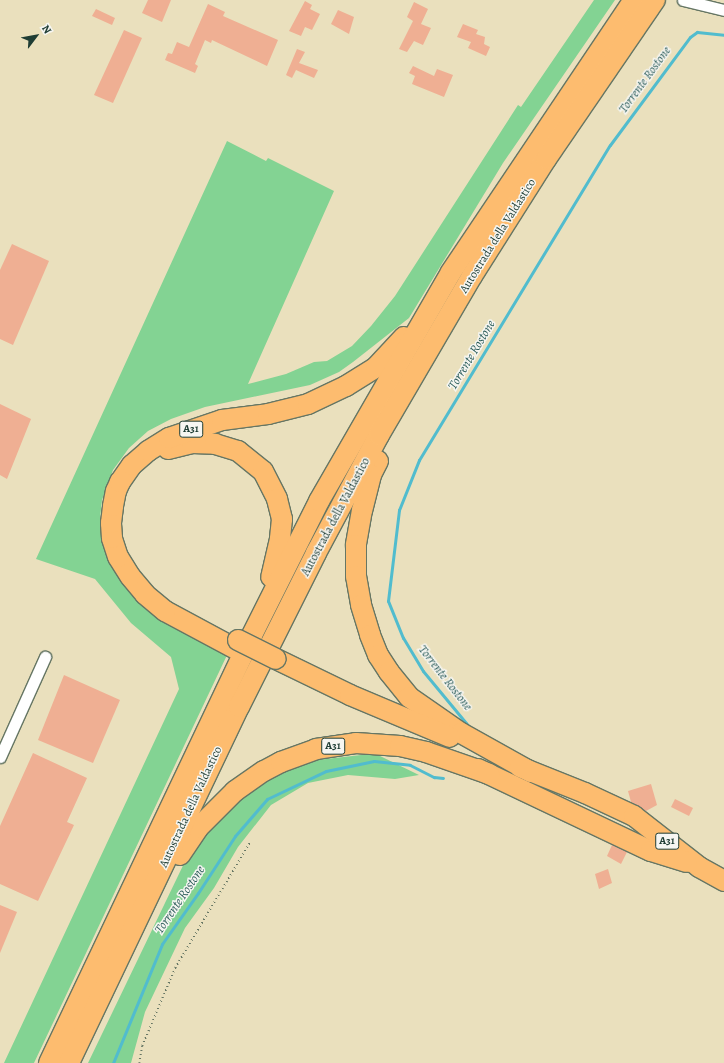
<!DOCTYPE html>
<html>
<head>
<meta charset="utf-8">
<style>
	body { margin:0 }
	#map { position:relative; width:724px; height:1063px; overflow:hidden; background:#eae0bd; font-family:Alegreya,serif }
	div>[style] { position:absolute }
	.green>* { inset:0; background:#83d393 }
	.stream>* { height:3px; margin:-1.5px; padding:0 1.5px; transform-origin:1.5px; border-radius:1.5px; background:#51bcce }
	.building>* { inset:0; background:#efaf93 }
	.path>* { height:1.5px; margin-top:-0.75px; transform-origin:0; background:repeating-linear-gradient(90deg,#667664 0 1px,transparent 0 4px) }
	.roads { filter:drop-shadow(1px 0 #667664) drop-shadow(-1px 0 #667664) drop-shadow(0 1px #667664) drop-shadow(0 -1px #667664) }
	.street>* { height:11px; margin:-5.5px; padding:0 5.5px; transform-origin:5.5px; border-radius:5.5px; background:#fff }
	.highway>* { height:20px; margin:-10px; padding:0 10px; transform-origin:10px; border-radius:10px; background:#fdbc6f }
	.bridges { filter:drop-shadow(1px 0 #667664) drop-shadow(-1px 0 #667664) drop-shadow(0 1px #667664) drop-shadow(0 -1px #667664) }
	.highway-bridge>* { height:20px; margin:-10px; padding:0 10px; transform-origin:10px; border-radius:10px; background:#fdbc6f }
	span { translate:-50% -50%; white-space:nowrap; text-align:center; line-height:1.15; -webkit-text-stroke:3px #f6f6f2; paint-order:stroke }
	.shield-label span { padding:1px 3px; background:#f6f6f2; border:1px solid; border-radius:3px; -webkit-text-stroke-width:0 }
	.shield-label { font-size:11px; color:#1f3d34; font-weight:700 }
	.street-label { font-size:12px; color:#1f3d34 }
	.water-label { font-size:13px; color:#2c5d5a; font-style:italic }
	.north { position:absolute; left:16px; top:16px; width:40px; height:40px; -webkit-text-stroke:3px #f6f6f2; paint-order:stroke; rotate:58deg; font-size:11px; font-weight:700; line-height:16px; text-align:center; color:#1f3d34 }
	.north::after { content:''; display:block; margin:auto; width:14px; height:18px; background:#1f3d34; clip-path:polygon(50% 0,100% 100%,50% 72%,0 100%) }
</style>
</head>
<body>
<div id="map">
	<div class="green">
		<i style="clip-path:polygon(594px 0,615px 0,503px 163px,409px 318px,353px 362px,339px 372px,310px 385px,205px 407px,171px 419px,148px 431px,129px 448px,113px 470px,102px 500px,100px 518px,101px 533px,105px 549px,122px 581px,228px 653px,34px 1063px,4px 1063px,179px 689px,171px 657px,131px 623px,95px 579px,36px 559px,227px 141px,266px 161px,268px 158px,334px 191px,248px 384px,286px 374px,314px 362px,327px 361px,352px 346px,371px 326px,395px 296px,518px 105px,521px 107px)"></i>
		<i style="clip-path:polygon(361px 755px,378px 755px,419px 775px,395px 779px,348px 775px,308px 783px,271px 805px,238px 847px,214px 888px,185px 928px,145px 1012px,131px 1063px,88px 1063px,190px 851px,237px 801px,261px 784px,300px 764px,317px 760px)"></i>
	</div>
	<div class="stream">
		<i style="left:471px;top:729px;width:75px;rotate:-129.6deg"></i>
		<i style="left:423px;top:671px;width:39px;rotate:-121deg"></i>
		<i style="left:403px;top:638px;width:40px;rotate:-112deg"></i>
		<i style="left:388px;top:601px;width:92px;rotate:-83.1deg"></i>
		<i style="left:399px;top:510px;width:54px;rotate:-68.2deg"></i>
		<i style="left:419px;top:460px;width:368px;rotate:-58.8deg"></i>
		<i style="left:610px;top:145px;width:134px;rotate:-53.5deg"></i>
		<i style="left:690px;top:37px;width:9px;rotate:-36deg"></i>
		<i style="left:697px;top:32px;width:27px;rotate:6deg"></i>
		<i style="left:113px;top:1063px;width:129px;rotate:-67.6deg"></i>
		<i style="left:162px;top:944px;width:62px;rotate:-54.8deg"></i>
		<i style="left:198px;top:893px;width:68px;rotate:-57deg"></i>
		<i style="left:235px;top:836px;width:49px;rotate:-49.1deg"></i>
		<i style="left:267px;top:799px;width:65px;rotate:-25.4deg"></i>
		<i style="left:326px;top:771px;width:49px;rotate:-11.8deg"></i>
		<i style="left:374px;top:761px;width:36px;rotate:6deg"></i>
		<i style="left:410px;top:765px;width:27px;rotate:27deg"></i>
		<i style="left:434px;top:777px;width:9px;rotate:6deg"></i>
	</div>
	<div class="building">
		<i style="clip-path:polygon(148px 0,171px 0,162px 22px,142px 13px)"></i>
		<i style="clip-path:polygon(305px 1px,312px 5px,310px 9px,320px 14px,312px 30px,305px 27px,301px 36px,289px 31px)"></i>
		<i style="clip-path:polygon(414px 2px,428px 9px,421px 24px,431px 28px,423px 45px,414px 41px,407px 52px,399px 49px,413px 21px,407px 17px)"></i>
		<i style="clip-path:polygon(208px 4px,225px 12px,223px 16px,278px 40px,267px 66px,212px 40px,211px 43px,205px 40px,195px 64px,198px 66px,195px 73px,165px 60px,168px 53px,172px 54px,177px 42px,189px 47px)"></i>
		<i style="clip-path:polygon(96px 9px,115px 18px,112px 25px,92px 16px)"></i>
		<i style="clip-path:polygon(338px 10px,354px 17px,349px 34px,331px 24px)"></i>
		<i style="clip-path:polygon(463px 24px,478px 30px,476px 34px,485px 37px,484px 44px,490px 47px,486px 56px,468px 48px,471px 42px,457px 37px)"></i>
		<i style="clip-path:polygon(124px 30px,142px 38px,113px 103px,94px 95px)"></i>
		<i style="clip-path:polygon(297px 49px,305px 52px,299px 63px,318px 70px,314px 78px,296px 70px,292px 78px,286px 75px)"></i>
		<i style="clip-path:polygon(413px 66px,434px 76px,437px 69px,453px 75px,444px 97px,412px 84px,415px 76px,409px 73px)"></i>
		<i style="clip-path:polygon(12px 244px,49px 261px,13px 345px,0 339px,0 270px)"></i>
		<i style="clip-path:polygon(0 404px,31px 419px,7px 479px,0 475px)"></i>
		<i style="clip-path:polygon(64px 675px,120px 700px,93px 763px,38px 740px)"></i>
		<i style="clip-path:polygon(33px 753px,87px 778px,67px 822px,74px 825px,38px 901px,0 884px,0 826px)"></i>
		<i style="clip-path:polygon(651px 784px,657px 805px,646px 811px,631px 802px,628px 791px)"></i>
		<i style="clip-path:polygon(675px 799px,693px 808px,689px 816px,671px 807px)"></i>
		<i style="clip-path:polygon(612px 845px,627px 852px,621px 864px,607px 856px)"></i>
		<i style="clip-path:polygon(608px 869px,612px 883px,599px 889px,595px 874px)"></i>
		<i style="clip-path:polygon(0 905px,17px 912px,0 953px)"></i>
	</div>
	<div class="path">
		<i style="left:139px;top:1063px;width:17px;rotate:-80deg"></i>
		<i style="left:142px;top:1046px;width:85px;rotate:-67.1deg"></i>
		<i style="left:175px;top:968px;width:147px;rotate:-59.2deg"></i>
	</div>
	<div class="roads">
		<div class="street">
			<i style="left:683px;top:0;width:42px;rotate:13.7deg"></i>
			<i style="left:0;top:757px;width:110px;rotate:-65.8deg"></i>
		</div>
		<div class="highway">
			<i style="left:168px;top:449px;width:25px;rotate:-14deg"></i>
			<i style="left:192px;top:443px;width:23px;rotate:2deg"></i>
			<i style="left:215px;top:444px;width:24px;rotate:17deg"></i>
			<i style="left:238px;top:451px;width:32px;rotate:39deg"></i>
			<i style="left:263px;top:471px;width:31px;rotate:63deg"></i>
			<i style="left:277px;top:499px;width:21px;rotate:76deg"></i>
			<i style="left:282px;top:519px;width:20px;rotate:96deg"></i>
			<i style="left:280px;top:539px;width:39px;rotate:103deg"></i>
			<i style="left:378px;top:461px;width:16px;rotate:117deg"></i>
			<i style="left:371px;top:475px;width:36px;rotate:104deg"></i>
			<i style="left:362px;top:510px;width:36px;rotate:100deg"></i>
			<i style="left:356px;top:545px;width:31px;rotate:90deg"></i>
			<i style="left:356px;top:576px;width:29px;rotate:80deg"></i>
			<i style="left:361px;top:605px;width:31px;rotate:73deg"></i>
			<i style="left:370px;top:635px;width:22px;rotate:68deg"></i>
			<i style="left:378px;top:655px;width:20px;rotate:57deg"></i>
			<i style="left:389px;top:672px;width:32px;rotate:51deg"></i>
			<i style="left:409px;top:697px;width:63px;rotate:34.7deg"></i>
			<i style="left:461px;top:733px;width:80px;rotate:29.1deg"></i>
			<i style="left:234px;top:648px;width:78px;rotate:-151.8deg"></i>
			<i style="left:165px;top:611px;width:26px;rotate:-140deg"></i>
			<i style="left:145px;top:594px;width:23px;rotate:-130deg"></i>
			<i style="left:130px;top:576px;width:22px;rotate:-122deg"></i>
			<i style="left:118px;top:557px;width:20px;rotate:-108deg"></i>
			<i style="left:112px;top:538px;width:15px;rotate:-94deg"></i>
			<i style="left:111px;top:523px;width:17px;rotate:-83deg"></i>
			<i style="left:113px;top:506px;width:15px;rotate:-79deg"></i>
			<i style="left:116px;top:491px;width:10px;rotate:-66deg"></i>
			<i style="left:120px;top:482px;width:21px;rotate:-55deg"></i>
			<i style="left:132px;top:465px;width:21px;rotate:-41deg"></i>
			<i style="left:148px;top:451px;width:25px;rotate:-32deg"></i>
			<i style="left:169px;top:438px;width:56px;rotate:-18.8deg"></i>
			<i style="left:222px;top:420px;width:46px;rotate:-7.4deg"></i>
			<i style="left:268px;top:414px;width:41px;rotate:-14deg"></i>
			<i style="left:308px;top:404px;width:42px;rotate:-25.3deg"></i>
			<i style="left:346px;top:386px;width:36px;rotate:-32deg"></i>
			<i style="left:376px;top:367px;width:41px;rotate:-47deg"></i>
			<i style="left:276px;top:659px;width:82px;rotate:25.9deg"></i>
			<i style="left:350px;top:695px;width:108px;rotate:22.8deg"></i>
			<i style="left:520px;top:767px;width:70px;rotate:21.8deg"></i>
			<i style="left:585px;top:793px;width:54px;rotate:25.1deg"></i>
			<i style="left:634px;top:816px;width:83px;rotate:38.1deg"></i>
			<i style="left:699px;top:867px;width:29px;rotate:29deg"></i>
			<i style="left:478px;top:769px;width:191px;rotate:25.4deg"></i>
			<i style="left:651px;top:851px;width:37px;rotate:17deg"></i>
			<i style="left:180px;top:855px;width:32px;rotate:-56deg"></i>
			<i style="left:198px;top:828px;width:52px;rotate:-45deg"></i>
			<i style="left:235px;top:791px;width:35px;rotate:-35deg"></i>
			<i style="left:264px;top:771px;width:19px;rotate:-28deg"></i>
			<i style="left:281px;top:762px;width:37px;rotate:-20deg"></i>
			<i style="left:316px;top:749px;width:40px;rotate:-8.5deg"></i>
			<i style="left:356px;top:743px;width:44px;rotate:3.9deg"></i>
			<i style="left:400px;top:746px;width:27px;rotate:13deg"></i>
			<i style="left:426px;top:752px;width:67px;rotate:19.2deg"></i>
			<i style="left:49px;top:1063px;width:474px;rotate:-64.6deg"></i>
			<i style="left:252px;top:635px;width:150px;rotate:-63.4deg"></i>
			<i style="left:319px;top:501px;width:264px;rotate:-60deg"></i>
			<i style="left:451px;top:272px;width:328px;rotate:-56.1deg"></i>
			<i style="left:69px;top:1063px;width:395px;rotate:-64.5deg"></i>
			<i style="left:239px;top:707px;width:172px;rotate:-63.4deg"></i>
			<i style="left:316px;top:553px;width:134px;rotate:-61.9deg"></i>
			<i style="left:379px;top:435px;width:184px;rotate:-59.7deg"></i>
			<i style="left:472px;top:276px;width:138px;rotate:-57.7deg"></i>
			<i style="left:546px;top:159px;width:193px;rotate:-55.6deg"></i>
		</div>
	</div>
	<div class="bridges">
		<div class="highway-bridge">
			<i style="left:238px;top:640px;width:42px;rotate:26.6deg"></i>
		</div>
	</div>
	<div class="shield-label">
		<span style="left:191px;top:429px">A31</span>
		<span style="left:333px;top:746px">A31</span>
		<span style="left:667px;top:841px">A31</span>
	</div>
	<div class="street-label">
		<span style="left:498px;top:236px;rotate:-58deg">Autostrada della Valdastico</span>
		<span style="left:336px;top:517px;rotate:-62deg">Autostrada della Valdastico</span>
		<span style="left:191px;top:807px;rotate:-65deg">Autostrada della Valdastico</span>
	</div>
	<div class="water-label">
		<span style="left:645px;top:80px;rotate:-54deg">Torrente Rostone</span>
		<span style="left:472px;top:355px;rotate:-59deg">Torrente Rostone</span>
		<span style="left:445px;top:678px;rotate:52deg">Torrente Rostone</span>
		<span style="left:180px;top:900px;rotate:-56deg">Torrente Rostone</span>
	</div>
	<div class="north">N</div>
</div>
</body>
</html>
